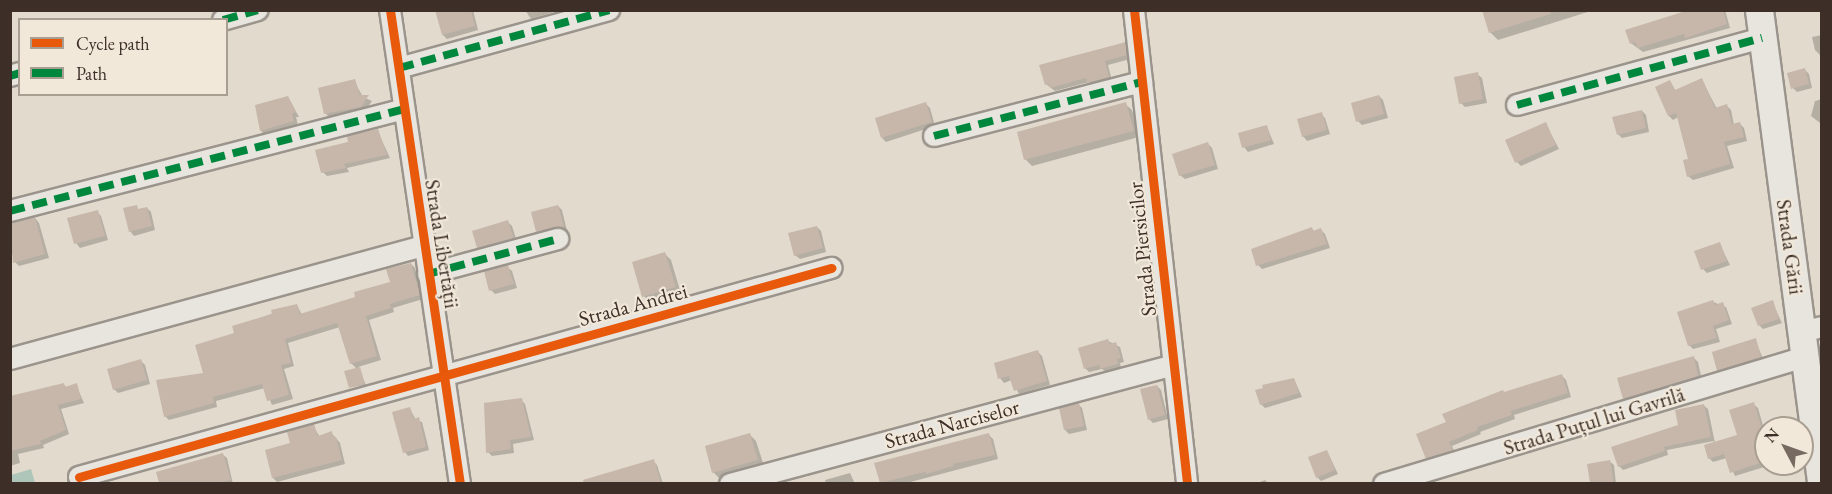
<!DOCTYPE html>
<html>
<head>
<meta charset="utf-8">
<style>
	body { margin:0 }
	#map { position:relative; width:1832px; height:494px; overflow:hidden; background:#e2dacc; font-family:"EB Garamond",serif }
	div>[style] { position:absolute }
	.water>* { inset:0; background:#aec5ba }
	.shadow>* { inset:0; background:#0003 }
	.building>* { inset:0; background:#c6b7aa }
	.roads { filter:drop-shadow(2px 0 #9a948c) drop-shadow(-2px 0 #9a948c) drop-shadow(0 2px #9a948c) drop-shadow(0 -2px #9a948c) }
	.minor>* { height:20px; margin:-10px; padding:0 10px; transform-origin:10px; border-radius:10px; background:#e8e4de }
	.secondary>* { height:27px; margin:-13.5px; padding:0 13.5px; transform-origin:13.5px; border-radius:13.5px; background:#e8e4de }
	.quiet>* { height:8px; margin-top:-4px; transform-origin:0; background:repeating-linear-gradient(90deg,#00873e 0 15px,transparent 0 23px) }
	.cycleway>* { height:9px; margin:-4.5px; padding:0 4.5px; transform-origin:4.5px; border-radius:4.5px; background:#e8590c }
	span { translate:-50% -50%; white-space:nowrap; text-align:center; line-height:1.15; -webkit-text-stroke:4.5px #f1e8d9; paint-order:stroke }
	.street-label { font-size:21px; color:#3d2f28 }
	.frame { position:absolute; inset:0; border:12px solid #3d2f28; pointer-events:none }
	.legend { position:absolute; left:18px; top:18px; width:210px; height:78px; box-sizing:border-box; background:#f1e8d9; border:2px solid #a99e92; margin:0; padding:8px 10px; list-style:none; font-size:18px; color:#3d2f28 }
	.legend li { display:flex; align-items:center; gap:12px; height:30px }
	.legend b { width:30px; border:2px solid #a99e92 }
	.north { position:absolute; left:1754px; top:416px; width:60px; height:60px; box-sizing:border-box; background:#f1e8d9; border:2px solid #a99e92; border-radius:50%; rotate:311deg; font-size:16px; font-weight:700; line-height:24px; text-align:center; color:#3d2f28 }
	.north::after { content:''; display:block; margin:auto; width:21px; height:27px; background:#776b61; clip-path:polygon(50% 0,100% 100%,50% 72%,0 100%) }
</style>
</head>
<body>
<div id="map">
	<div class="water">
		<i style="clip-path:polygon(31px 469px,35px 483px,11px 483px,11px 475px)"></i>
	</div>
	<div class="shadow">
		<i style="clip-path:polygon(437px 10px,473px 10px,478px 30px,447px 39px,443px 35px)"></i>
		<i style="clip-path:polygon(525px 10px,560px 10px,531px 19px)"></i>
		<i style="clip-path:polygon(1484px 10px,1594px 10px,1498px 40px,1490px 32px)"></i>
		<i style="clip-path:polygon(1693px 10px,1725px 10px,1730px 28px,1643px 52px,1631px 43px)"></i>
		<i style="clip-path:polygon(1822px 35px,1822px 54px,1820px 55px,1815px 50px,1812px 37px)"></i>
		<i style="clip-path:polygon(1125px 44px,1129px 48px,1130px 59px,1108px 65px,1112px 81px,1092px 86px,1089px 82px,1055px 91px,1046px 84px)"></i>
		<i style="clip-path:polygon(1805px 70px,1809px 74px,1812px 88px,1797px 92px,1793px 88px)"></i>
		<i style="clip-path:polygon(1477px 74px,1482px 78px,1487px 103px,1465px 107px,1461px 103px)"></i>
		<i style="clip-path:polygon(1702px 80px,1717px 109px,1727px 106px,1731px 110px,1734px 125px,1740px 124px,1744px 128px,1747px 141px,1727px 146px,1734px 168px,1693px 180px,1688px 176px,1690px 160px,1678px 117px,1673px 120px,1669px 116px,1670px 82px,1676px 91px)"></i>
		<i style="clip-path:polygon(354px 81px,363px 97px,372px 101px,365px 111px,330px 118px,326px 114px,320px 89px)"></i>
		<i style="clip-path:polygon(1379px 96px,1383px 100px,1388px 118px,1362px 125px,1358px 121px)"></i>
		<i style="clip-path:polygon(288px 97px,299px 117px,296px 117px,298px 125px,265px 135px,261px 131px)"></i>
		<i style="clip-path:polygon(1822px 99px,1822px 130px,1820px 123px,1811px 116px,1815px 101px)"></i>
		<i style="clip-path:polygon(926px 104px,930px 108px,935px 126px,886px 142px,882px 138px)"></i>
		<i style="clip-path:polygon(1125px 104px,1132px 110px,1139px 137px,1032px 166px,1026px 160px,1019px 133px)"></i>
		<i style="clip-path:polygon(1642px 111px,1646px 115px,1649px 132px,1622px 138px,1618px 134px)"></i>
		<i style="clip-path:polygon(1321px 114px,1325px 118px,1330px 134px,1307px 141px,1303px 136px)"></i>
		<i style="clip-path:polygon(1545px 123px,1559px 149px,1521px 166px,1517px 162px)"></i>
		<i style="clip-path:polygon(1267px 127px,1274px 144px,1248px 152px,1244px 147px)"></i>
		<i style="clip-path:polygon(377px 130px,390px 158px,347px 168px,349px 172px,327px 176px,323px 172px,350px 144px)"></i>
		<i style="clip-path:polygon(1208px 144px,1212px 148px,1218px 169px,1185px 179px,1180px 175px)"></i>
		<i style="clip-path:polygon(558px 206px,562px 210px,567px 231px,542px 236px,538px 232px)"></i>
		<i style="clip-path:polygon(136px 207px,139px 210px,147px 208px,151px 212px,155px 230px,134px 236px,130px 231px)"></i>
		<i style="clip-path:polygon(97px 212px,101px 216px,108px 240px,80px 248px,76px 243px)"></i>
		<i style="clip-path:polygon(35px 218px,39px 223px,49px 258px,19px 266px,15px 262px,10px 247px,10px 224px)"></i>
		<i style="clip-path:polygon(508px 222px,512px 226px,517px 242px,483px 252px,479px 248px)"></i>
		<i style="clip-path:polygon(817px 227px,821px 231px,826px 252px,800px 259px,795px 255px)"></i>
		<i style="clip-path:polygon(1311px 228px,1315px 232px,1321px 230px,1325px 234px,1330px 248px,1262px 269px,1258px 265px)"></i>
		<i style="clip-path:polygon(1719px 243px,1730px 265px,1707px 273px,1703px 269px)"></i>
		<i style="clip-path:polygon(665px 254px,671px 260px,681px 294px,650px 302px,644px 296px)"></i>
		<i style="clip-path:polygon(411px 264px,415px 268px,423px 299px,393px 308px,394px 312px,369px 320px,381px 360px,358px 367px,366px 385px,351px 387px,357px 369px,351px 363px,340px 327px,288px 343px,294px 366px,284px 369px,293px 399px,272px 405px,265px 388px,216px 401px,217px 407px,169px 420px,165px 416px,205px 374px,236px 334px,234px 327px,297px 305px,302px 315px,357px 298px,391px 283px)"></i>
		<i style="clip-path:polygon(507px 267px,512px 271px,517px 288px,495px 294px,491px 290px)"></i>
		<i style="clip-path:polygon(1713px 302px,1726px 307px,1732px 324px,1716px 329px,1720px 342px,1693px 349px,1689px 345px)"></i>
		<i style="clip-path:polygon(1772px 302px,1782px 323px,1763px 329px,1759px 325px)"></i>
		<i style="clip-path:polygon(1755px 340px,1764px 361px,1722px 373px,1719px 370px)"></i>
		<i style="clip-path:polygon(1108px 341px,1120px 347px,1124px 362px,1120px 363px,1121px 368px,1106px 372px,1102px 369px,1089px 372px,1085px 368px)"></i>
		<i style="clip-path:polygon(1038px 352px,1042px 356px,1050px 385px,1019px 394px,1012px 380px,1004px 383px,1000px 378px)"></i>
		<i style="clip-path:polygon(1694px 358px,1698px 362px,1702px 380px,1628px 403px,1624px 398px)"></i>
		<i style="clip-path:polygon(141px 361px,145px 365px,150px 384px,118px 393px,114px 389px)"></i>
		<i style="clip-path:polygon(1562px 376px,1566px 380px,1571px 397px,1514px 415px,1515px 419px,1480px 432px,1481px 434px,1452px 446px,1456px 455px,1431px 462px,1427px 458px,1505px 394px)"></i>
		<i style="clip-path:polygon(1294px 379px,1302px 397px,1265px 408px,1261px 404px)"></i>
		<i style="clip-path:polygon(64px 385px,67px 388px,76px 385px,84px 403px,61px 409px,69px 434px,43px 445px,44px 448px,18px 454px,20px 463px,10px 466px,10px 399px)"></i>
		<i style="clip-path:polygon(1157px 386px,1161px 390px,1168px 419px,1153px 423px,1149px 419px)"></i>
		<i style="clip-path:polygon(521px 400px,525px 404px,534px 440px,513px 444px,514px 453px,492px 456px,488px 452px)"></i>
		<i style="clip-path:polygon(1078px 404px,1082px 408px,1087px 430px,1069px 434px,1065px 430px)"></i>
		<i style="clip-path:polygon(1753px 404px,1758px 408px,1766px 436px,1766px 464px,1774px 464px,1735px 476px,1727px 458px,1713px 462px,1709px 458px,1714px 441px,1667px 450px,1668px 455px,1623px 470px,1619px 466px,1680px 426px,1703px 405px,1708px 409px,1715px 443px,1738px 436px)"></i>
		<i style="clip-path:polygon(410px 409px,416px 420px,422px 422px,429px 450px,408px 456px,405px 452px)"></i>
		<i style="clip-path:polygon(313px 426px,320px 437px,331px 433px,335px 437px,340px 443px,345px 464px,277px 482px,273px 478px,292px 444px)"></i>
		<i style="clip-path:polygon(750px 435px,756px 441px,764px 466px,720px 479px,714px 473px,707px 447px)"></i>
		<i style="clip-path:polygon(989px 435px,993px 439px,998px 459px,903px 484px,881px 484px,876px 464px)"></i>
		<i style="clip-path:polygon(1327px 451px,1338px 474px,1321px 481px,1317px 477px)"></i>
		<i style="clip-path:polygon(223px 455px,227px 458px,233px 484px,160px 484px,158px 473px)"></i>
		<i style="clip-path:polygon(653px 461px,657px 465px,663px 484px,585px 484px,584px 480px)"></i>
		<i style="clip-path:polygon(1609px 461px,1614px 465px,1616px 484px,1591px 484px,1589px 465px)"></i>
		<i style="clip-path:polygon(850px 473px,855px 484px,826px 484px,825px 480px)"></i>
		<i style="clip-path:polygon(1265px 480px,1269px 484px,1255px 484px)"></i>
	</div>
	<div class="building">
		<i style="clip-path:polygon(435px 10px,471px 10px,475px 26px,442px 35px)"></i>
		<i style="clip-path:polygon(1482px 10px,1550px 10px,1551px 14px,1489px 33px)"></i>
		<i style="clip-path:polygon(1689px 10px,1723px 10px,1727px 24px,1685px 38px,1684px 34px,1638px 48px,1635px 42px,1630px 44px,1625px 30px)"></i>
		<i style="clip-path:polygon(1126px 42px,1127px 55px,1105px 61px,1109px 77px,1087px 83px,1086px 78px,1050px 88px,1049px 84px,1045px 85px,1039px 65px)"></i>
		<i style="clip-path:polygon(1805px 68px,1809px 84px,1791px 89px,1787px 73px)"></i>
		<i style="clip-path:polygon(1478px 72px,1483px 99px,1459px 104px,1454px 77px)"></i>
		<i style="clip-path:polygon(1702px 78px,1715px 108px,1727px 104px,1732px 124px,1740px 122px,1744px 137px,1724px 142px,1730px 164px,1687px 177px,1683px 160px,1688px 159px,1676px 113px,1668px 116px,1655px 87px,1670px 80px,1675px 90px)"></i>
		<i style="clip-path:polygon(355px 79px,360px 95px,369px 95px,361px 107px,324px 114px,318px 88px)"></i>
		<i style="clip-path:polygon(1379px 95px,1384px 114px,1356px 122px,1351px 103px)"></i>
		<i style="clip-path:polygon(288px 96px,296px 112px,292px 114px,294px 121px,260px 131px,255px 105px)"></i>
		<i style="clip-path:polygon(926px 102px,932px 122px,881px 138px,875px 118px)"></i>
		<i style="clip-path:polygon(1126px 102px,1134px 131px,1024px 160px,1017px 132px)"></i>
		<i style="clip-path:polygon(1642px 110px,1646px 128px,1617px 135px,1612px 117px)"></i>
		<i style="clip-path:polygon(1322px 112px,1327px 130px,1302px 137px,1297px 119px)"></i>
		<i style="clip-path:polygon(1546px 122px,1556px 145px,1515px 163px,1505px 140px)"></i>
		<i style="clip-path:polygon(1267px 125px,1271px 140px,1242px 148px,1238px 133px)"></i>
		<i style="clip-path:polygon(378px 129px,387px 155px,344px 164px,346px 168px,321px 173px,315px 150px,348px 142px,347px 136px)"></i>
		<i style="clip-path:polygon(1208px 142px,1215px 165px,1179px 176px,1172px 154px)"></i>
		<i style="clip-path:polygon(137px 205px,138px 209px,147px 207px,152px 226px,129px 232px,123px 208px)"></i>
		<i style="clip-path:polygon(558px 205px,564px 227px,536px 232px,531px 212px)"></i>
		<i style="clip-path:polygon(98px 210px,105px 236px,74px 244px,67px 218px)"></i>
		<i style="clip-path:polygon(35px 217px,45px 254px,13px 263px,10px 223px)"></i>
		<i style="clip-path:polygon(508px 220px,514px 239px,477px 248px,472px 231px)"></i>
		<i style="clip-path:polygon(817px 226px,823px 248px,794px 256px,788px 233px)"></i>
		<i style="clip-path:polygon(1312px 227px,1313px 231px,1321px 228px,1327px 244px,1256px 266px,1251px 249px)"></i>
		<i style="clip-path:polygon(1720px 242px,1727px 261px,1701px 270px,1694px 251px)"></i>
		<i style="clip-path:polygon(665px 252px,676px 287px,642px 297px,632px 262px)"></i>
		<i style="clip-path:polygon(411px 263px,420px 295px,390px 304px,391px 308px,366px 316px,377px 356px,350px 364px,337px 323px,285px 339px,291px 363px,281px 365px,289px 395px,267px 401px,262px 384px,213px 397px,214px 403px,164px 417px,156px 380px,203px 373px,195px 345px,234px 333px,232px 326px,272px 314px,271px 310px,297px 304px,300px 314px,355px 297px,354px 292px,390px 282px,386px 269px)"></i>
		<i style="clip-path:polygon(508px 265px,514px 284px,489px 291px,484px 271px)"></i>
		<i style="clip-path:polygon(1713px 300px,1715px 305px,1723px 302px,1729px 320px,1713px 326px,1717px 338px,1688px 346px,1677px 312px)"></i>
		<i style="clip-path:polygon(1773px 300px,1779px 319px,1758px 326px,1751px 308px)"></i>
		<i style="clip-path:polygon(1756px 338px,1761px 357px,1717px 371px,1712px 352px)"></i>
		<i style="clip-path:polygon(1108px 339px,1110px 344px,1116px 342px,1121px 358px,1117px 359px,1118px 364px,1100px 369px,1099px 365px,1084px 369px,1078px 348px)"></i>
		<i style="clip-path:polygon(1038px 350px,1047px 381px,1014px 391px,1009px 376px,998px 379px,994px 363px)"></i>
		<i style="clip-path:polygon(1694px 356px,1698px 376px,1623px 399px,1617px 378px)"></i>
		<i style="clip-path:polygon(141px 359px,147px 380px,113px 390px,107px 369px)"></i>
		<i style="clip-path:polygon(360px 367px,365px 384px,349px 388px,344px 371px)"></i>
		<i style="clip-path:polygon(1562px 374px,1568px 393px,1511px 411px,1512px 415px,1477px 427px,1478px 430px,1449px 442px,1453px 451px,1426px 459px,1416px 434px,1446px 422px,1442px 414px,1503px 390px,1504px 392px)"></i>
		<i style="clip-path:polygon(1294px 378px,1299px 393px,1260px 405px,1255px 390px,1263px 388px,1262px 385px)"></i>
		<i style="clip-path:polygon(64px 383px,65px 387px,77px 383px,81px 399px,58px 405px,66px 430px,40px 441px,41px 444px,10px 451px,10px 396px)"></i>
		<i style="clip-path:polygon(1157px 385px,1165px 415px,1148px 420px,1140px 389px)"></i>
		<i style="clip-path:polygon(522px 398px,531px 437px,510px 440px,511px 449px,486px 453px,484px 403px)"></i>
		<i style="clip-path:polygon(1754px 402px,1766px 442px,1766px 461px,1730px 473px,1724px 454px,1708px 459px,1704px 445px,1737px 435px,1729px 410px)"></i>
		<i style="clip-path:polygon(1079px 403px,1084px 426px,1064px 430px,1059px 408px)"></i>
		<i style="clip-path:polygon(1704px 404px,1711px 437px,1664px 447px,1665px 451px,1618px 467px,1611px 447px,1678px 425px,1675px 410px)"></i>
		<i style="clip-path:polygon(410px 407px,414px 419px,419px 417px,426px 447px,403px 453px,392px 412px)"></i>
		<i style="clip-path:polygon(314px 424px,318px 436px,332px 431px,333px 437px,336px 437px,342px 460px,272px 478px,265px 450px,290px 443px,287px 432px)"></i>
		<i style="clip-path:polygon(750px 433px,758px 460px,712px 473px,705px 446px)"></i>
		<i style="clip-path:polygon(989px 433px,995px 455px,953px 464px,954px 466px,926px 474px,925px 472px,880px 483px,874px 463px)"></i>
		<i style="clip-path:polygon(1327px 450px,1335px 470px,1316px 478px,1308px 457px)"></i>
		<i style="clip-path:polygon(223px 453px,231px 480px,218px 483px,159px 483px,156px 472px)"></i>
		<i style="clip-path:polygon(654px 459px,661px 483px,584px 483px,583px 480px)"></i>
		<i style="clip-path:polygon(1610px 460px,1614px 483px,1590px 483px,1587px 464px)"></i>
	</div>
	<div class="roads">
		<div class="minor">
			<i style="left:390px;top:10px;width:479px;rotate:81.6deg"></i>
			<i style="left:1134px;top:10px;width:477px;rotate:83.6deg"></i>
			<i style="left:223px;top:20px;width:36px;rotate:-16deg"></i>
			<i style="left:399px;top:68px;width:218px;rotate:-15.4deg"></i>
			<i style="left:10px;top:76px;width:10px;rotate:-17deg"></i>
			<i style="left:1517px;top:105px;width:254px;rotate:-15.3deg"></i>
			<i style="left:934px;top:136px;width:215px;rotate:-14.6deg"></i>
			<i style="left:10px;top:211px;width:406px;rotate:-14.5deg"></i>
			<i style="left:428px;top:274px;width:135px;rotate:-15.1deg"></i>
			<i style="left:1801px;top:332px;width:22px;rotate:-13deg"></i>
			<i style="left:10px;top:359px;width:428px;rotate:-15.3deg"></i>
			<i style="left:79px;top:477px;width:781px;rotate:-15.53deg"></i>
			<i style="left:730px;top:484px;width:459px;rotate:-15deg"></i>
			<i style="left:1384px;top:484px;width:439px;rotate:-16.8deg"></i>
		</div>
		<div class="secondary">
			<i style="left:1759px;top:10px;width:478px;rotate:82.5deg"></i>
		</div>
	</div>
	<div class="quiet">
		<i style="left:223px;top:20px;width:36px;rotate:-16deg"></i>
		<i style="left:399px;top:68px;width:218px;rotate:-15.4deg"></i>
		<i style="left:10px;top:76px;width:10px;rotate:-17deg"></i>
		<i style="left:1517px;top:105px;width:254px;rotate:-15.3deg"></i>
		<i style="left:934px;top:136px;width:215px;rotate:-14.6deg"></i>
		<i style="left:10px;top:211px;width:406px;rotate:-14.5deg"></i>
		<i style="left:428px;top:274px;width:135px;rotate:-15.1deg"></i>
	</div>
	<div class="cycleway">
		<i style="left:390px;top:10px;width:479px;rotate:81.6deg"></i>
		<i style="left:1134px;top:10px;width:477px;rotate:83.6deg"></i>
		<i style="left:79px;top:477px;width:781px;rotate:-15.53deg"></i>
	</div>
	<div class="street-label">
		<span style="left:442px;top:244px;rotate:81deg">Strada Libertății</span>
		<span style="left:1790px;top:247px;rotate:82deg">Strada Gării</span>
		<span style="left:1142px;top:249px;rotate:-96deg">Strada Piersicilor</span>
		<span style="left:633px;top:305px;rotate:-15deg">Strada Andrei</span>
		<span style="left:1594px;top:421px;rotate:-17deg">Strada Puțul lui Gavrilă</span>
		<span style="left:952px;top:424px;rotate:-15deg">Strada Narciselor</span>
	</div>
	<div class="frame"></div>
	<ul class="legend">
	<li><b style="height:8px;background:#e8590c"></b>Cycle path</li>
	<li><b style="height:8px;background:#00873e"></b>Path</li>
	</ul>
	<div class="north">N</div>
</div>
</body>
</html>
